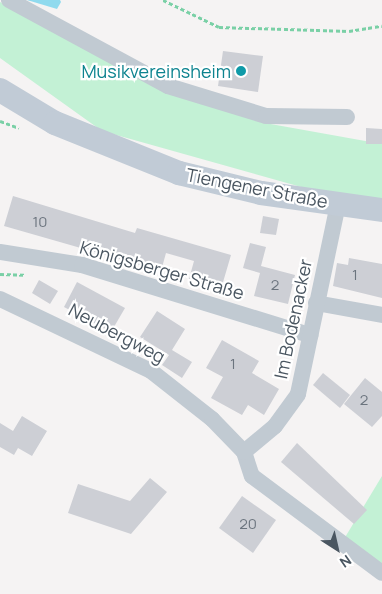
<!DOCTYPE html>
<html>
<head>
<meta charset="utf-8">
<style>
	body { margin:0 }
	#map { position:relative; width:382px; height:594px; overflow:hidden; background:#f5f3f3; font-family:Manrope,sans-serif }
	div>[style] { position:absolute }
	.green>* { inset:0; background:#c3f1d5 }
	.water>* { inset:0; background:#90daee }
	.building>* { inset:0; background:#cdcfd5 }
	.path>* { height:3px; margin-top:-1.5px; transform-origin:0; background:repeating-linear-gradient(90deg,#7ad0a6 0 4px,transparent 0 6.5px) }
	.street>* { height:16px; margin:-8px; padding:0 8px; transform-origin:8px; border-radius:8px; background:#c1cad2 }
	.secondary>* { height:24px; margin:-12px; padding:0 12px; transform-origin:12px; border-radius:12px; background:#c1cbd6 }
	.dots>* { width:14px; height:14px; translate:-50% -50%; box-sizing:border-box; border:2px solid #fff; border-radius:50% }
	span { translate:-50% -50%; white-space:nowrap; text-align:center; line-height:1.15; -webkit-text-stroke:4.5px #fff; paint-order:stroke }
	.number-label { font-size:15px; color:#6b747e }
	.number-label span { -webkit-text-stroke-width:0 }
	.culture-label { font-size:18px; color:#0d838f }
	.right { translate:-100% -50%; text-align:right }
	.street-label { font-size:18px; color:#4a5661 }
	.north { position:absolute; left:312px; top:524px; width:50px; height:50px; -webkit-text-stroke:4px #fff; paint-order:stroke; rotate:145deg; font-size:14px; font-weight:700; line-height:20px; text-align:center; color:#4a5661 }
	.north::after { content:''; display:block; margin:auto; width:18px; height:22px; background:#4a5661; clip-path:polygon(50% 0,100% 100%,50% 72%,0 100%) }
</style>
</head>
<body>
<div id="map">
	<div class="green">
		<i style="clip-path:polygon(0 2px,141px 80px,265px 123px,382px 144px,382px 205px,351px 201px,102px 131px,0 58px)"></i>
		<i style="clip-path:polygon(382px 476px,382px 577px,341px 544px)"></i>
	</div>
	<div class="water">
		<i style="clip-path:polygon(27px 0,60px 0,61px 2px,57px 9px)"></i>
	</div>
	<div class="building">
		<i style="clip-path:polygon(223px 51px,263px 56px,258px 92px,218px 86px)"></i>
		<i style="clip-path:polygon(366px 128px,382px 129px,382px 144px,366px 144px)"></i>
		<i style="clip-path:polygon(13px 196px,135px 233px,137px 228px,231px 255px,221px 289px,189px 279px,194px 261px,166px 253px,161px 271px,4px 226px)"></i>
		<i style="clip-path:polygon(263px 216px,279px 219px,276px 235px,260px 233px)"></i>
		<i style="clip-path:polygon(250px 243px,266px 247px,261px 266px,295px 275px,288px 304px,254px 296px,260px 273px,243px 268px)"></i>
		<i style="clip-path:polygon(349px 258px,382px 264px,382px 298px,333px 286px,337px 263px,348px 265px)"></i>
		<i style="clip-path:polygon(39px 280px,58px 291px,50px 304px,32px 293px)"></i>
		<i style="clip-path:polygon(77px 282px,125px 308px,111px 332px,64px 307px)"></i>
		<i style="clip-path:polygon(157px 311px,185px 329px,172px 350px,192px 362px,182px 378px,162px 365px,169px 355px,140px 337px)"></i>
		<i style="clip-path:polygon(222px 340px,259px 361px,252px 373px,279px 389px,264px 415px,248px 405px,242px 415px,211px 398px,223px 377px,206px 368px)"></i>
		<i style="clip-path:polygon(323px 373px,350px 395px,340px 408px,313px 385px)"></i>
		<i style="clip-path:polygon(365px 378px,382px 392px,382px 416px,372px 427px,344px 404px)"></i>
		<i style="clip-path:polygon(22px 416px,47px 431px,32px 456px,18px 448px,14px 455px,0 447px,0 423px,13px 431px)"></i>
		<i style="clip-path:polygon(297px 443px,367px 510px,354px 524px,281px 462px)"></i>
		<i style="clip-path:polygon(150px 478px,167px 492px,131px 534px,68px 513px,78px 484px,130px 501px)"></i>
		<i style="clip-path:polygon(242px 496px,276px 520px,253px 553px,219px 528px)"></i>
	</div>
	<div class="path">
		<i style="left:163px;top:0;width:62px;rotate:25.7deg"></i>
		<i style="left:219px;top:27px;width:130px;rotate:1.8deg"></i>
		<i style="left:349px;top:31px;width:33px;rotate:-9deg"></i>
		<i style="left:0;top:121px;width:20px;rotate:20deg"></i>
		<i style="left:0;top:274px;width:24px;rotate:2deg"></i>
	</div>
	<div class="street">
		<i style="left:9px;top:0;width:181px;rotate:28.4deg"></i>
		<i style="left:168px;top:86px;width:102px;rotate:17deg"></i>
		<i style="left:266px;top:116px;width:81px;rotate:0.7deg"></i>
		<i style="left:0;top:252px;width:83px;rotate:9deg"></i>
		<i style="left:82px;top:265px;width:239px;rotate:17.1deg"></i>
		<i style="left:0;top:299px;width:167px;rotate:25.5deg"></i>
		<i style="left:151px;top:371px;width:78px;rotate:38.2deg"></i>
		<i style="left:212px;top:419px;width:46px;rotate:45.9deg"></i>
		<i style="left:244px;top:452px;width:25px;rotate:72deg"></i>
		<i style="left:252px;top:476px;width:162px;rotate:36.7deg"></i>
		<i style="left:316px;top:303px;width:67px;rotate:10.3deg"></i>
		<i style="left:244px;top:452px;width:40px;rotate:-40deg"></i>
		<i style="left:275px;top:426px;width:39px;rotate:-54deg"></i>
		<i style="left:298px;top:394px;width:194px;rotate:-78.1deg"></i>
	</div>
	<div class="secondary">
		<i style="left:0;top:90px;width:64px;rotate:31deg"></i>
		<i style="left:55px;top:123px;width:134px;rotate:22deg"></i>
		<i style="left:179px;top:173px;width:84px;rotate:13.7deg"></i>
		<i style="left:261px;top:193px;width:122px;rotate:8deg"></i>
	</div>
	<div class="dots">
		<i style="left:241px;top:71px;background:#0f9aa8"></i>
	</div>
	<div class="number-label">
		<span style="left:40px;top:222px">10</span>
		<span style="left:355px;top:275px">1</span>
		<span style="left:275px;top:285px">2</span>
		<span style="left:233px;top:364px">1</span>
		<span style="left:364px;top:400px">2</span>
		<span style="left:248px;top:524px">20</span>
	</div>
	<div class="culture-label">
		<span class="right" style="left:231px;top:71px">Musikvereinsheim</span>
	</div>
	<div class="street-label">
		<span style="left:257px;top:188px;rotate:11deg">Tiengener Straße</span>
		<span style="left:162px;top:270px;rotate:16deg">Königsberger Straße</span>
		<span style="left:293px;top:319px;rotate:-78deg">Im Bodenacker</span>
		<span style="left:117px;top:333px;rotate:28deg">Neubergweg</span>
	</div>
	<div class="north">N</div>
</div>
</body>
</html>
